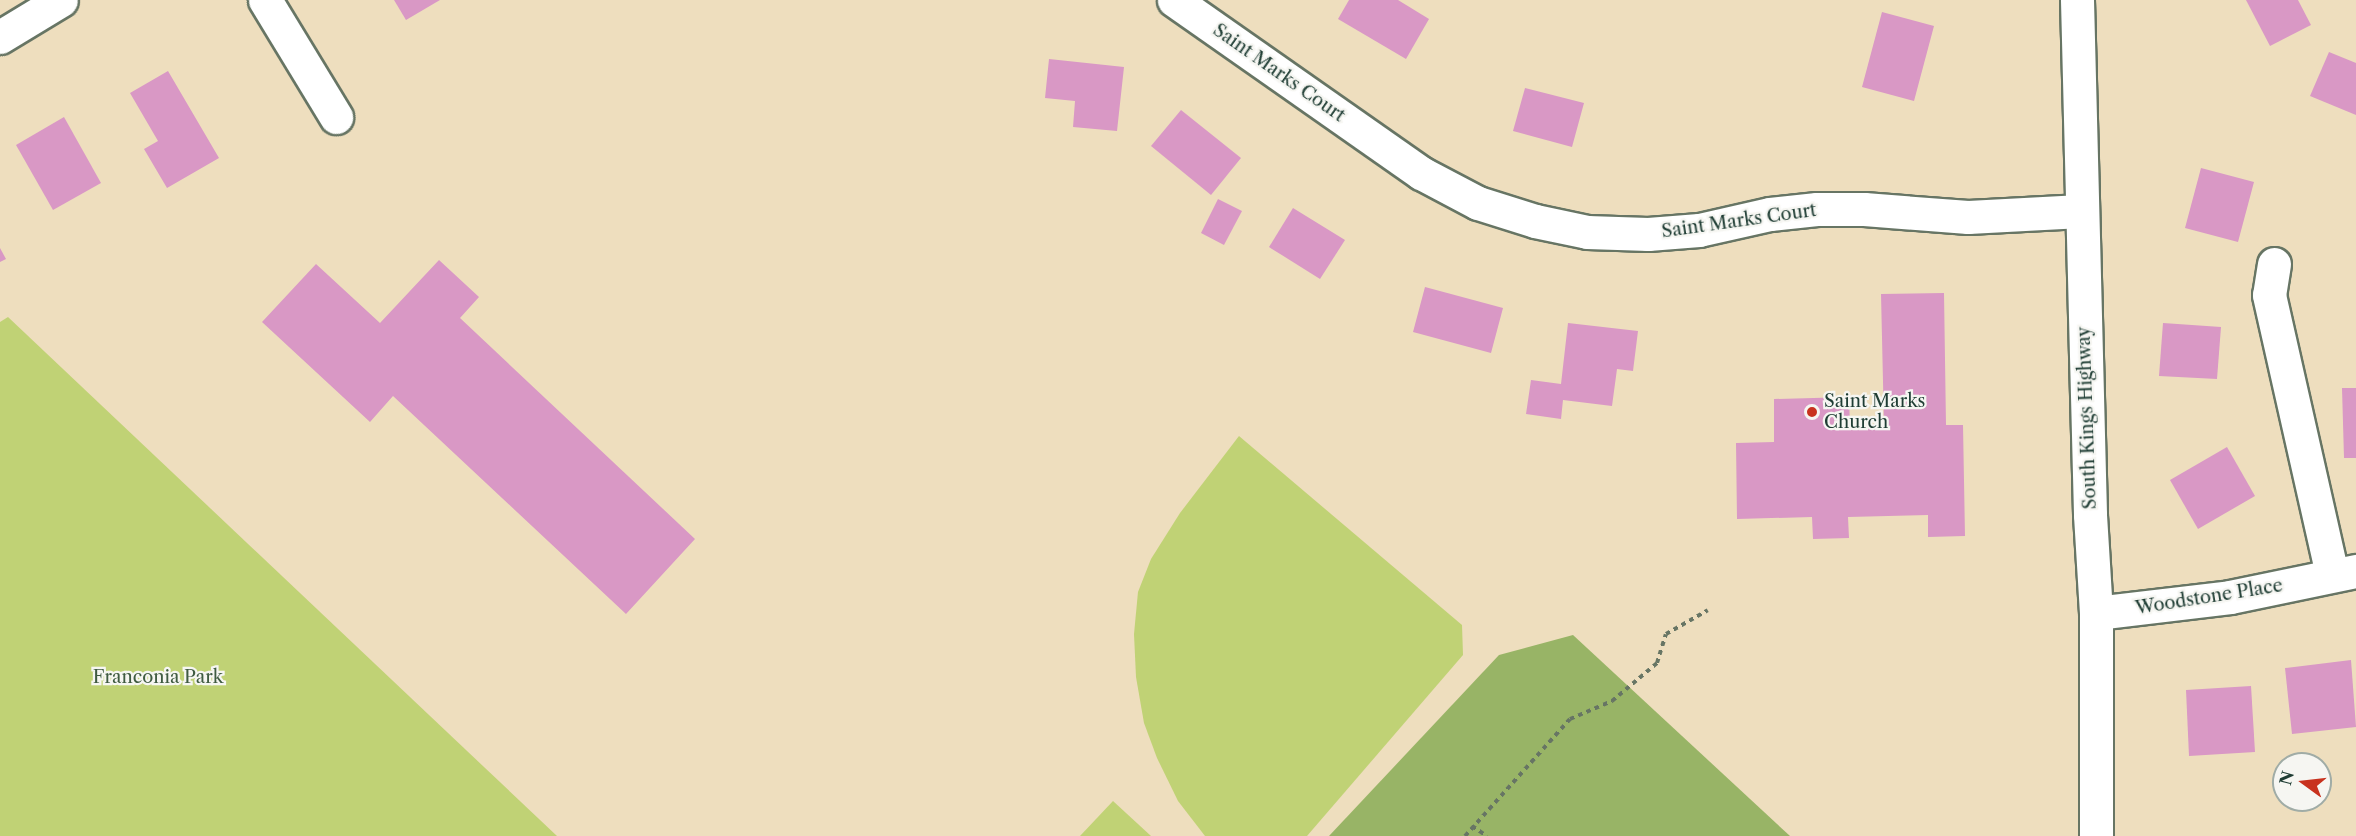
<!DOCTYPE html>
<html>
<head>
<meta charset="utf-8">
<style>
	body { margin:0 }
	#map { position:relative; width:2356px; height:836px; overflow:hidden; background:#eedebe; font-family:"Libre Caslon Text",serif }
	div>[style] { position:absolute }
	.green>* { inset:0; background:#c0d275 }
	.forest>* { inset:0; background:#98b466 }
	.building>* { inset:0; background:#d998c5 }
	.path>* { height:4px; margin-top:-2px; transform-origin:0; background:repeating-linear-gradient(90deg,#677564 0 4.5px,transparent 0 9px) }
	.roads { filter:drop-shadow(2px 0 #677564) drop-shadow(-2px 0 #677564) drop-shadow(0 2px #677564) drop-shadow(0 -2px #677564) }
	.minor>* { height:33px; margin:-16.5px; padding:0 16.5px; transform-origin:16.5px; border-radius:16.5px; background:#fff }
	.major>* { height:33px; margin:-16.5px; padding:0 16.5px; transform-origin:16.5px; border-radius:16.5px; background:#fff }
	.dots>* { width:16px; height:16px; translate:-50% -50%; box-sizing:border-box; border:3px solid #f6f6f2; border-radius:50% }
	span { translate:-50% -50%; white-space:nowrap; text-align:center; line-height:1.15; -webkit-text-stroke:4.5px #f6f6f2; paint-order:stroke }
	.street-label { font-size:18px; color:#1f3d34 }
	.poi-label { font-size:18px; color:#1f3d34 }
	.left { translate:0 -50%; text-align:left }
	.park-label { font-size:18px; color:#3f5b41 }
	.north { position:absolute; left:2272px; top:752px; width:60px; height:60px; box-sizing:border-box; background:#f6f6f2; border:2px solid #a0aca6; border-radius:50%; rotate:285deg; font-size:16px; font-weight:700; line-height:24px; text-align:center; color:#1f3d34 }
	.north::after { content:''; display:block; margin:auto; width:21px; height:27px; background:#c8321e; clip-path:polygon(50% 0,100% 100%,50% 72%,0 100%) }
</style>
</head>
<body>
<div id="map">
	<div class="green">
		<i style="clip-path:polygon(8px 317px,557px 836px,0 836px,0 322px)"></i>
		<i style="clip-path:polygon(1239px 436px,1462px 625px,1463px 655px,1307px 836px,1205px 836px,1178px 801px,1157px 758px,1144px 723px,1136px 677px,1134px 634px,1138px 592px,1151px 559px,1180px 513px)"></i>
		<i style="clip-path:polygon(1113px 801px,1151px 836px,1080px 836px)"></i>
	</div>
	<div class="forest">
		<i style="clip-path:polygon(1573px 635px,1790px 836px,1329px 836px,1499px 655px)"></i>
	</div>
	<div class="building">
		<i style="clip-path:polygon(394px 0,440px 0,406px 20px)"></i>
		<i style="clip-path:polygon(1349px 0,1398px 0,1429px 19px,1406px 59px,1338px 19px)"></i>
		<i style="clip-path:polygon(2246px 0,2298px 0,2311px 25px,2270px 46px)"></i>
		<i style="clip-path:polygon(1882px 12px,1934px 26px,1914px 101px,1862px 87px)"></i>
		<i style="clip-path:polygon(2329px 52px,2356px 63px,2356px 115px,2310px 96px)"></i>
		<i style="clip-path:polygon(1049px 59px,1124px 67px,1117px 131px,1073px 127px,1075px 101px,1045px 98px)"></i>
		<i style="clip-path:polygon(168px 71px,219px 158px,167px 188px,144px 149px,158px 141px,130px 93px)"></i>
		<i style="clip-path:polygon(1525px 88px,1584px 103px,1572px 147px,1513px 131px)"></i>
		<i style="clip-path:polygon(1181px 110px,1241px 158px,1211px 195px,1151px 146px)"></i>
		<i style="clip-path:polygon(64px 117px,101px 183px,53px 210px,16px 145px)"></i>
		<i style="clip-path:polygon(2201px 168px,2254px 182px,2238px 242px,2185px 228px)"></i>
		<i style="clip-path:polygon(1218px 199px,1242px 211px,1224px 245px,1201px 233px)"></i>
		<i style="clip-path:polygon(1293px 208px,1345px 240px,1320px 279px,1269px 247px)"></i>
		<i style="clip-path:polygon(0 248px,6px 259px,0 262px)"></i>
		<i style="clip-path:polygon(439px 260px,479px 297px,460px 318px,695px 539px,626px 614px,393px 396px,370px 422px,262px 322px,316px 264px,380px 323px)"></i>
		<i style="clip-path:polygon(1425px 287px,1503px 308px,1491px 353px,1413px 332px)"></i>
		<i style="clip-path:polygon(1944px 293px,1946px 425px,1963px 425px,1965px 536px,1928px 537px,1928px 515px,1848px 517px,1849px 538px,1813px 539px,1812px 517px,1737px 519px,1736px 443px,1774px 442px,1774px 399px,1849px 397px,1850px 426px,1884px 426px,1881px 294px)"></i>
		<i style="clip-path:polygon(1568px 323px,1638px 331px,1633px 371px,1617px 369px,1612px 406px,1563px 400px,1561px 419px,1526px 414px,1531px 380px,1561px 384px)"></i>
		<i style="clip-path:polygon(2163px 323px,2221px 327px,2217px 379px,2159px 376px)"></i>
		<i style="clip-path:polygon(2342px 388px,2356px 388px,2356px 458px,2344px 458px)"></i>
		<i style="clip-path:polygon(2227px 447px,2255px 496px,2198px 529px,2170px 480px)"></i>
		<i style="clip-path:polygon(2351px 660px,2356px 727px,2292px 734px,2285px 668px)"></i>
		<i style="clip-path:polygon(2251px 686px,2255px 752px,2189px 756px,2186px 690px)"></i>
	</div>
	<div class="path">
		<i style="left:1472px;top:826px;width:18px;rotate:34deg"></i>
		<i style="left:1465px;top:836px;width:157px;rotate:-48.1deg"></i>
		<i style="left:1570px;top:719px;width:46px;rotate:-23.2deg"></i>
		<i style="left:1612px;top:701px;width:59px;rotate:-40.2deg"></i>
		<i style="left:1657px;top:663px;width:30px;rotate:-73deg"></i>
		<i style="left:1666px;top:634px;width:48px;rotate:-29.7deg"></i>
	</div>
	<div class="roads">
		<div class="minor">
			<i style="left:265px;top:0;width:137px;rotate:58.7deg"></i>
			<i style="left:1174px;top:0;width:302px;rotate:35deg"></i>
			<i style="left:1421px;top:173px;width:64px;rotate:27.8deg"></i>
			<i style="left:1478px;top:203px;width:60px;rotate:17.5deg"></i>
			<i style="left:1535px;top:221px;width:53px;rotate:11.9deg"></i>
			<i style="left:1587px;top:232px;width:61px;rotate:1.9deg"></i>
			<i style="left:1648px;top:234px;width:51px;rotate:-4.5deg"></i>
			<i style="left:1699px;top:230px;width:73px;rotate:-12.7deg"></i>
			<i style="left:1770px;top:214px;width:47px;rotate:-6.1deg"></i>
			<i style="left:1817px;top:209px;width:47px"></i>
			<i style="left:1864px;top:209px;width:104px;rotate:4.4deg"></i>
			<i style="left:1968px;top:217px;width:113px;rotate:-3deg"></i>
			<i style="left:0;top:37px;width:71px;rotate:-31.2deg"></i>
			<i style="left:2274px;top:264px;width:31px;rotate:99deg"></i>
			<i style="left:2269px;top:295px;width:287px;rotate:77.3deg"></i>
			<i style="left:2096px;top:613px;width:135px;rotate:-6.8deg"></i>
			<i style="left:2230px;top:597px;width:129px;rotate:-11.7deg"></i>
		</div>
		<div class="major">
			<i style="left:2077px;top:0;width:515px;rotate:88.55deg"></i>
			<i style="left:2090px;top:515px;width:98px;rotate:86.5deg"></i>
			<i style="left:2096px;top:613px;width:223px;rotate:90deg"></i>
		</div>
	</div>
	<div class="dots">
		<i style="left:1812px;top:412px;background:#c8321e"></i>
	</div>
	<div class="street-label">
		<span style="left:1279px;top:73px;rotate:35deg">Saint Marks Court</span>
		<span style="left:1739px;top:221px;rotate:-8deg">Saint Marks Court</span>
		<span style="left:2087px;top:418px;rotate:-92deg">South Kings Highway</span>
		<span style="left:2209px;top:597px;rotate:-9deg">Woodstone Place</span>
	</div>
	<div class="poi-label">
		<span class="left" style="left:1824px;top:412px">Saint Marks<br>Church</span>
	</div>
	<div class="park-label">
		<span style="left:158px;top:677px">Franconia Park</span>
	</div>
	<div class="north">N</div>
</div>
</body>
</html>
